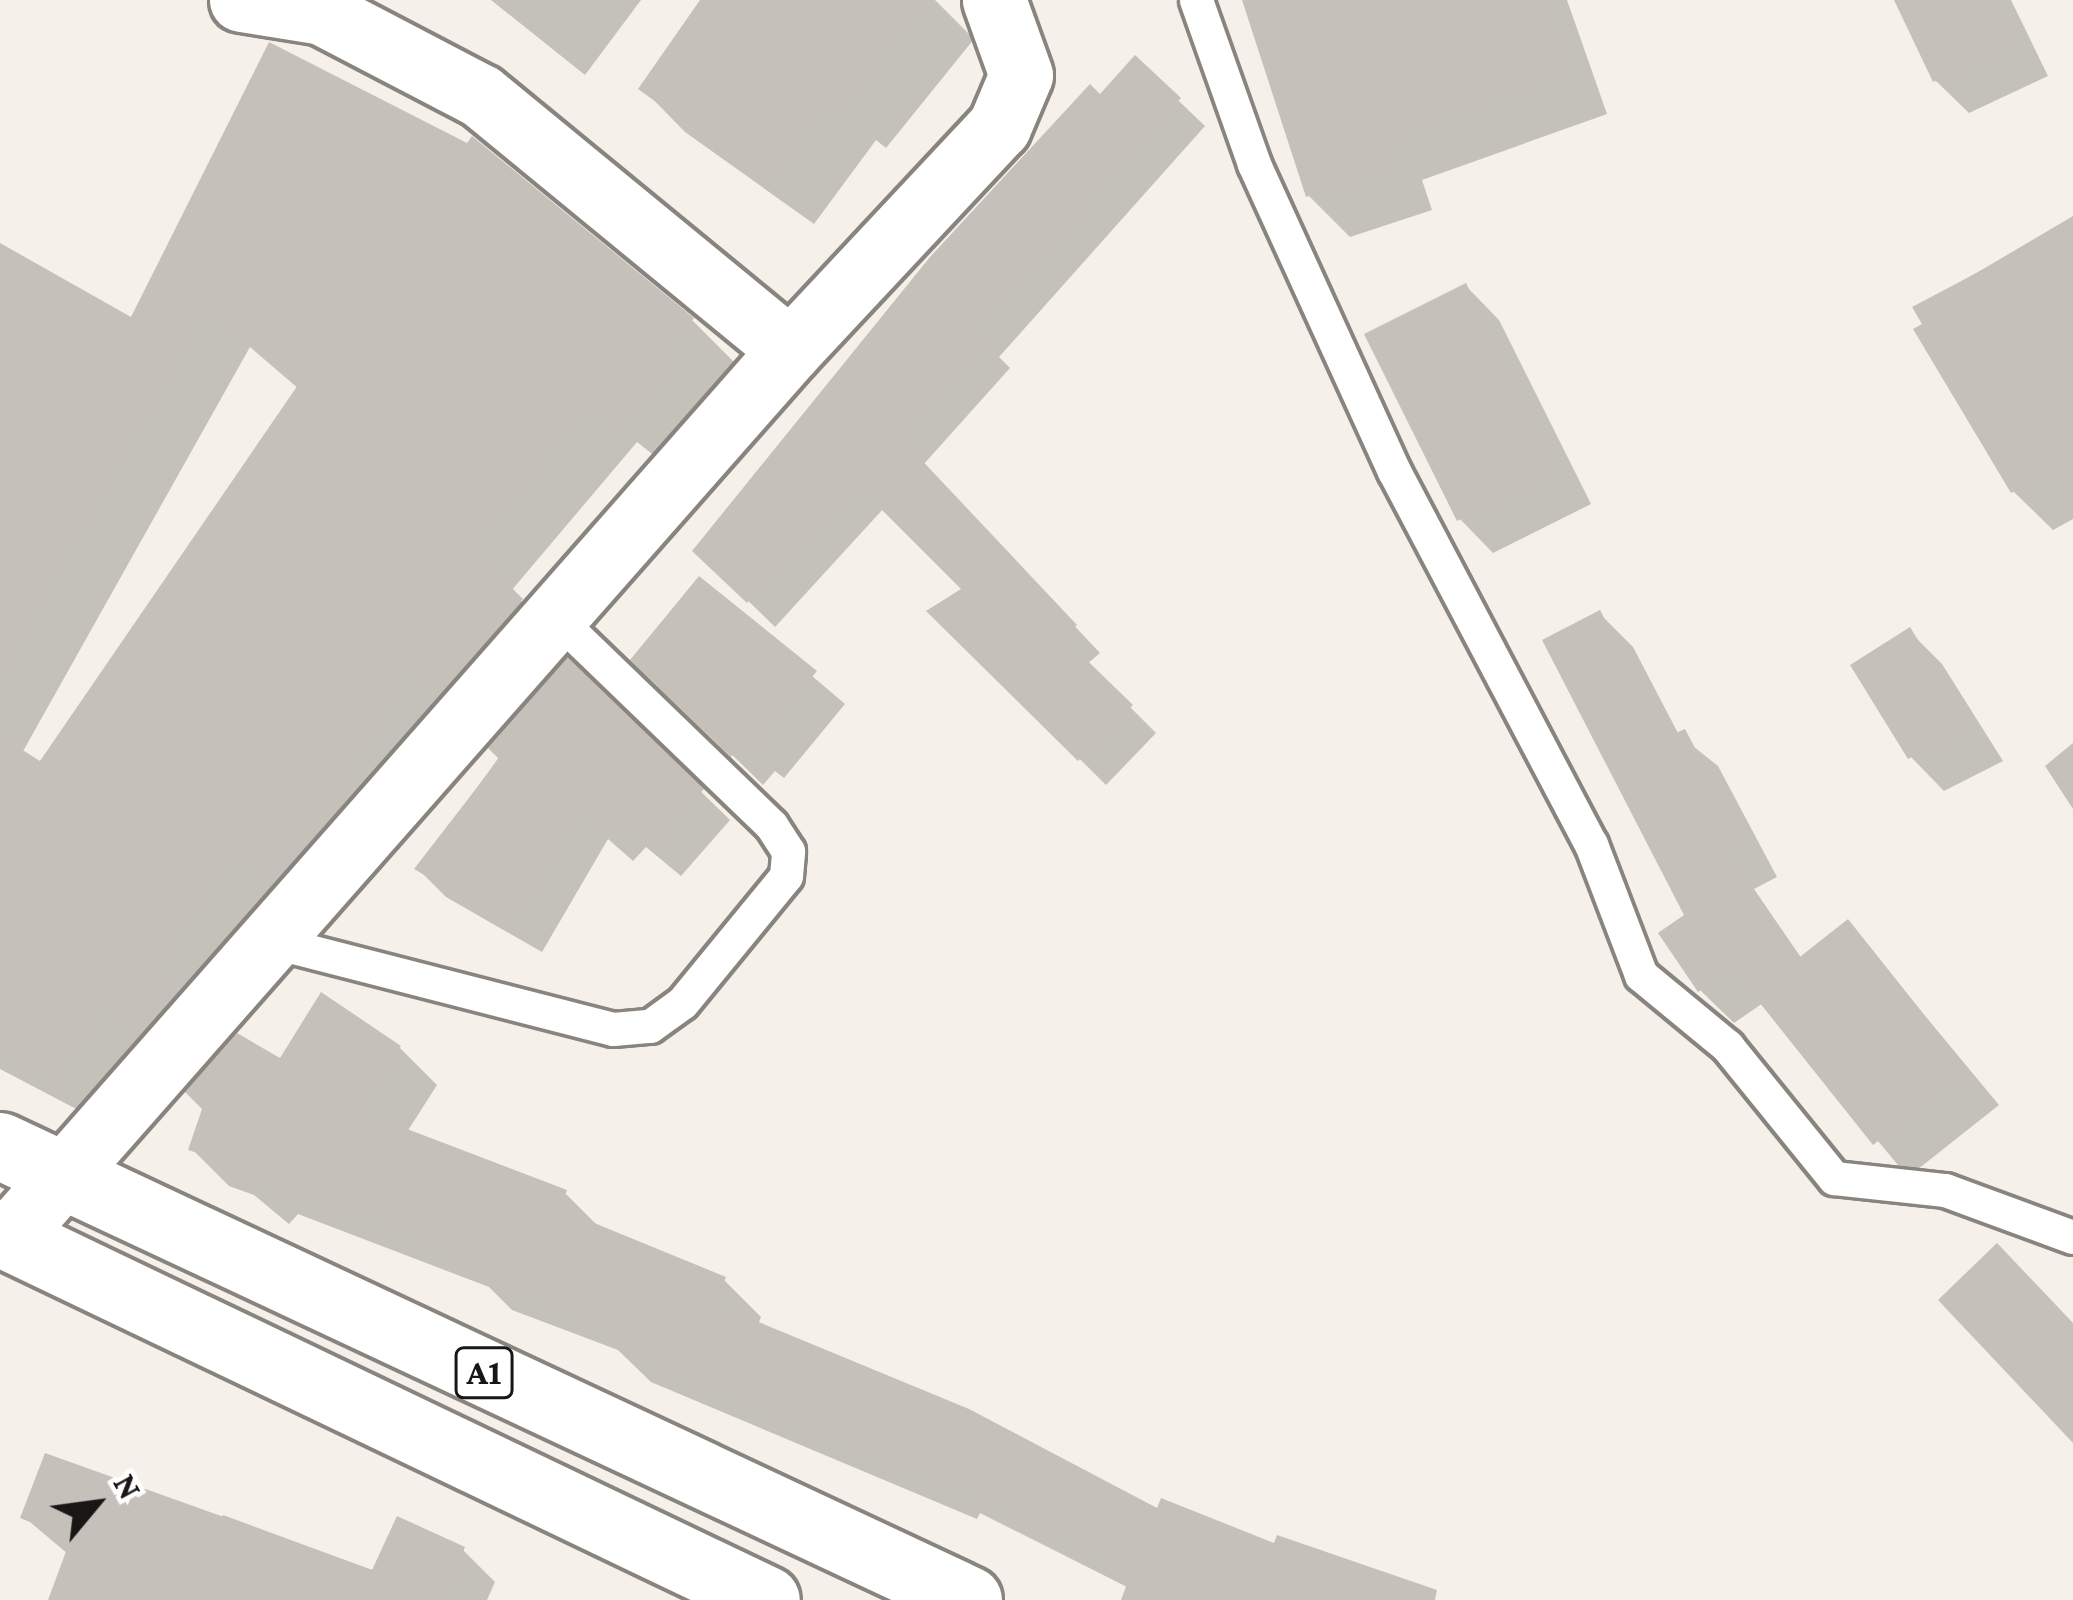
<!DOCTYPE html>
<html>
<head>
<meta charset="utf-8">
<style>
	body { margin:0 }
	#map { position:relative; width:2073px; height:1600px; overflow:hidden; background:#f5f0e9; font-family:"Crimson Pro",serif }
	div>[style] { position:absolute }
	.shadow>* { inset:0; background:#0003 }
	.building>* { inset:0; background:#c5c0ba }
	.roads { filter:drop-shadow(3px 0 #89847e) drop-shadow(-3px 0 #89847e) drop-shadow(0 3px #89847e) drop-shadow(0 -3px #89847e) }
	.lane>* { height:33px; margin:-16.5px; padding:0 16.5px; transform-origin:16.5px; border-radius:16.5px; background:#fff }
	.street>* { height:63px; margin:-31.5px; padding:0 31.5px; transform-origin:31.5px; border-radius:31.5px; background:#fff }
	.highway>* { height:66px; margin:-33px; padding:0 33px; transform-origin:33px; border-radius:33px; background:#fff }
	span { translate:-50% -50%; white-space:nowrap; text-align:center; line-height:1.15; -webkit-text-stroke:12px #fff; paint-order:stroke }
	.shield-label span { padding:3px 9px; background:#fff; border:3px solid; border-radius:9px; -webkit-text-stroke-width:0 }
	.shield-label { font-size:36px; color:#191715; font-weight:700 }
	.north { position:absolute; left:36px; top:1444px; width:120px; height:120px; -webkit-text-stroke:9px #fff; paint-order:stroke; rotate:61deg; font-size:33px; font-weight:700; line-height:48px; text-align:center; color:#191715 }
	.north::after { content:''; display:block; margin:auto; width:42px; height:54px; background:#191715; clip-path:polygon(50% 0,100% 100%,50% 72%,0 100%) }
</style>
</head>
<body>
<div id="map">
	<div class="shadow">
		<i style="clip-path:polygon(491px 0,641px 0,585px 75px)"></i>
		<i style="clip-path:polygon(703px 0,935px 0,974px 39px,886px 148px,876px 140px,814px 224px,685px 132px,642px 88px)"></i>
		<i style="clip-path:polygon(1245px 0,1567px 0,1607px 114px,1422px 180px,1432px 210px,1350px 237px,1309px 196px)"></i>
		<i style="clip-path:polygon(1897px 0,2011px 0,2048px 76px,1969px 113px,1935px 80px)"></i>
		<i style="clip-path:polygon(1135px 59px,1205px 126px,999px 357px,1010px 368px,923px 465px,1100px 653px,1087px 664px,1156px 733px,1106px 785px,931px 611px,966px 589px,884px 508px,775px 627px,696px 550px,1124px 152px)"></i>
		<i style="clip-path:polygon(evenodd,234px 119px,692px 320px,735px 363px,696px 412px,670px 468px,637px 442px,511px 591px,564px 645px,103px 1123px,0 1069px,0 246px,132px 321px,234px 119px,250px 347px,299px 389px,41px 765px,22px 753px,250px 347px)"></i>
		<i style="clip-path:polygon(2073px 216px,2073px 519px,2053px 530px,2013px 491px,1917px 308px)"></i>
		<i style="clip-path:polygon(1466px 286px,1499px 320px,1591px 504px,1493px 553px,1460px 519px)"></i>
		<i style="clip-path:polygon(699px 580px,845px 704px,784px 778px,775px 771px,763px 785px,634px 659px)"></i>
		<i style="clip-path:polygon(1600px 614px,1633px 647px,1679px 735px,1718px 766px,1777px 877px,1754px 889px,1802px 959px,1848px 923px,1999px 1105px,1908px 1177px,1763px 1003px,1734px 1023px,1700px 990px,1688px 916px)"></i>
		<i style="clip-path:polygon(1909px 631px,1942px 664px,2003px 761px,1944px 791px,1911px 757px)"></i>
		<i style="clip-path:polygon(568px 662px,730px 820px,681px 876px,646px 847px,633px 861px,608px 839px,542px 952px,446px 897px,418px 869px)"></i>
		<i style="clip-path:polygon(2073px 743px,2073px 809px,2045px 766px)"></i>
		<i style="clip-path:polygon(400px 1048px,437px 1085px,407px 1132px,565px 1193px,602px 1230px,724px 1280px,761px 1317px,758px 1325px,1159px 1513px,1393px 1600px,1126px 1600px,1129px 1588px,980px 1513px,977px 1519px,651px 1382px,618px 1350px,512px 1310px,489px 1287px,298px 1214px,289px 1224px,254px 1195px,229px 1186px,192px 1149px,280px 1062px)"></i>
		<i style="clip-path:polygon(223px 1515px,375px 1571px,463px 1550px,495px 1582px,487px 1600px,51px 1600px,68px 1554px,24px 1517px,219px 1525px)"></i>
	</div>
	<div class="building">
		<i style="clip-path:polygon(700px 0,927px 0,841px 107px,831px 99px,769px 183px,638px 89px)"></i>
		<i style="clip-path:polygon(1242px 0,1543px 0,1568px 73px,1383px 138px,1393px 169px,1306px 197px)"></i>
		<i style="clip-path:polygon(1894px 0,1996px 0,2017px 42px,1933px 82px)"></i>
		<i style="clip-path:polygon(269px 42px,467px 143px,472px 136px,694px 318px,654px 368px,665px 376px,625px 427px,592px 400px,470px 546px,523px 599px,437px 697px,409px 669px,338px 788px,349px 796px,274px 881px,236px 847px,156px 964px,180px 988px,134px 1041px,98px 1005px,59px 1081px,0 1051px,0 736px,40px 761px,298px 385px,205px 306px,0 672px,0 243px,131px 317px)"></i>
		<i style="clip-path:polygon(1135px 55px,1181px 98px,975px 330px,986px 340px,899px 436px,1077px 625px,1063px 637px,1133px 705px,1078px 761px,926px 611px,961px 589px,856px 484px,747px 603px,692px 551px,930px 257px,1090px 84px,1100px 94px)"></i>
		<i style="clip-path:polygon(2073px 222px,2073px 459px,2011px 493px,1913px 329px,1922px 324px,1912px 307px)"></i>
		<i style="clip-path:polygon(1466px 283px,1560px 470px,1457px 521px,1364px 334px)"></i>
		<i style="clip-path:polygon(699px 576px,817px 671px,753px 750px,743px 743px,731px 757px,630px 660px)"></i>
		<i style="clip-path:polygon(1600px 610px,1666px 737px,1685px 729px,1745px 843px,1723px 855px,1796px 960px,1848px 919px,1968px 1070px,1873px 1145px,1732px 968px,1698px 992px,1658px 933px,1684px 915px,1542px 640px)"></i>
		<i style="clip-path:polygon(1910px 627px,1971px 726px,1908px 759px,1850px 665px)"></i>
		<i style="clip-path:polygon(567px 657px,704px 789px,651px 850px,616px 821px,603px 835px,578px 813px,512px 925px,414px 869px,499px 759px,488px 748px)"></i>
		<i style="clip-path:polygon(321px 992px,401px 1046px,360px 1111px,567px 1190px,560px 1209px,726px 1277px,715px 1304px,969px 1409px,1157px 1508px,1161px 1498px,1274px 1543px,1277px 1535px,1437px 1590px,1435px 1600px,1121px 1600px,1131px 1573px,942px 1478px,940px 1484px,610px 1346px,616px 1329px,471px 1273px,475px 1261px,337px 1202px,332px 1212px,260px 1178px,251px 1190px,214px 1158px,188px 1150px,202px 1109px,185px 1092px,237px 1033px,280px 1058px)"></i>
		<i style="clip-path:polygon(1997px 1243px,2073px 1323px,2073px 1443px,1938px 1300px)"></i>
		<i style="clip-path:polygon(45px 1453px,372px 1570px,397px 1516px,465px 1547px,443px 1600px,48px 1600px,71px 1538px,20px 1518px)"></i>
	</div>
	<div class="roads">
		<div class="lane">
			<i style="left:1196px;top:0;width:174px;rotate:70.5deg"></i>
			<i style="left:1254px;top:164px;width:337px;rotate:65.5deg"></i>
			<i style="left:1394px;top:471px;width:422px;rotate:62.2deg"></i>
			<i style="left:1591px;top:844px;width:140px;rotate:69.1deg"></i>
			<i style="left:1641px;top:975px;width:112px;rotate:39.5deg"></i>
			<i style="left:1727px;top:1046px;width:170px;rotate:51deg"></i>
			<i style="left:1834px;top:1178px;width:112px;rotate:6.2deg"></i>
			<i style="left:1945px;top:1190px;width:136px;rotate:20.2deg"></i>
			<i style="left:270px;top:941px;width:354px;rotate:14.4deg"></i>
			<i style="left:613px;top:1029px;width:37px;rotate:-5deg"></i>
			<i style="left:650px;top:1026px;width:39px;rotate:-36deg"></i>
			<i style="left:682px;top:1003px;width:164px;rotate:-50.7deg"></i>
			<i style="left:786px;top:876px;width:25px;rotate:-85deg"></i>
			<i style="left:788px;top:851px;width:31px;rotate:-123deg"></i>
			<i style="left:771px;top:825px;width:298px;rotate:-136deg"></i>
		</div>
		<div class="street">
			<i style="left:241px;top:0;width:82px;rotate:9.1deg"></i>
			<i style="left:322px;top:13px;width:179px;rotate:27.6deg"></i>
			<i style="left:481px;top:96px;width:400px;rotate:39.4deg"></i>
			<i style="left:9px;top:1237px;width:1182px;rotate:-48.64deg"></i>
			<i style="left:790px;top:350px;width:306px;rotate:-46.9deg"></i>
			<i style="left:999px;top:127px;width:56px;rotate:-67.1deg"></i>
			<i style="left:1021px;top:75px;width:80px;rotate:-109.8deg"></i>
		</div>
		<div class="highway">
			<i style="left:0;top:1146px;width:1070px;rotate:25.1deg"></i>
			<i style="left:0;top:1233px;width:850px;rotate:25.57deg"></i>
		</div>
	</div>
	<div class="shield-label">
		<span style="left:484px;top:1373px">A1</span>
	</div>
	<div class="north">N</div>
</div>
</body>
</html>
